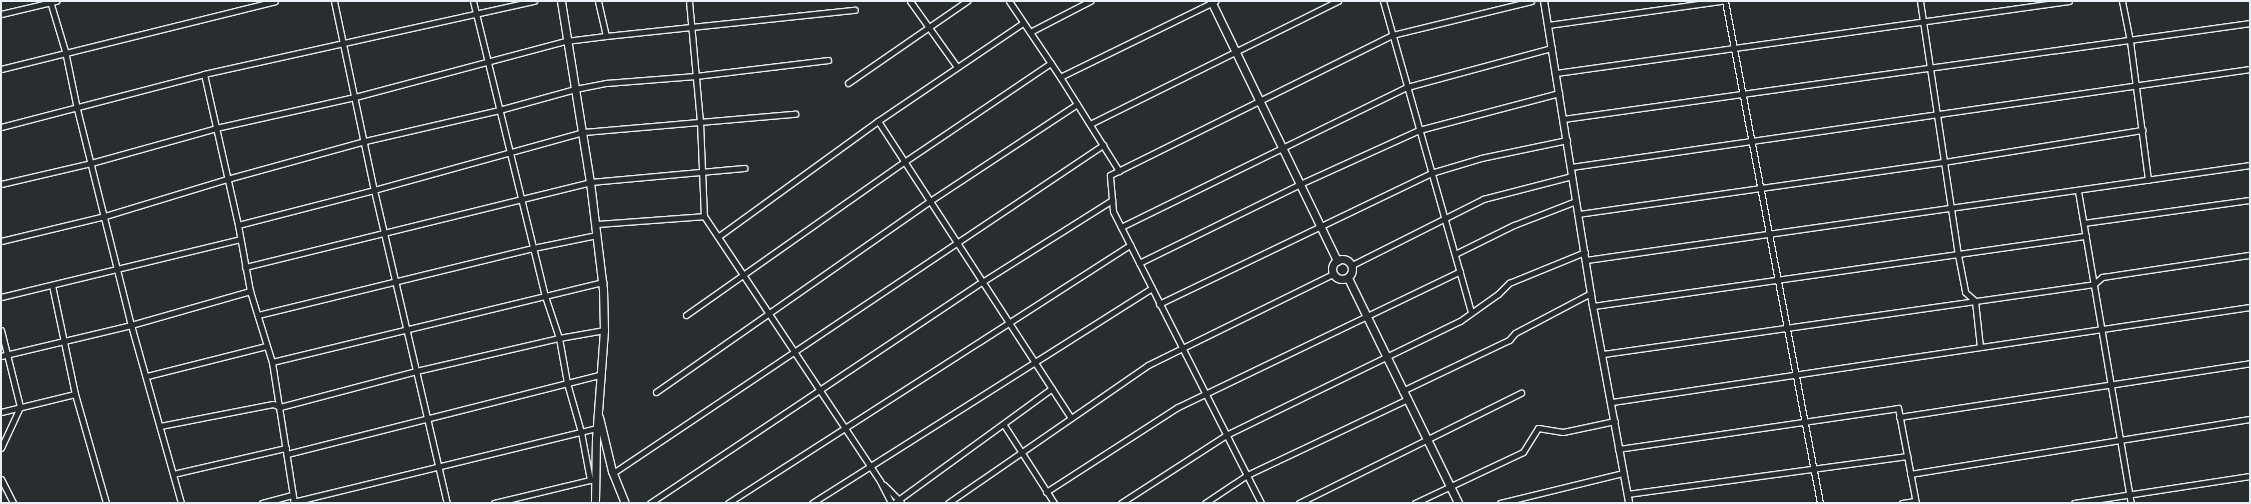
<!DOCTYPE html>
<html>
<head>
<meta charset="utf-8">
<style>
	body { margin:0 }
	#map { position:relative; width:2251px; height:504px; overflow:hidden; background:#2a2d2e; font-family:Mali,sans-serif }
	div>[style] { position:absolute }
	.roads { filter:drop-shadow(1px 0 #e8f1f8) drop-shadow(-1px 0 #e8f1f8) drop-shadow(0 1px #e8f1f8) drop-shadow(0 -1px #e8f1f8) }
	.minor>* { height:5px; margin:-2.5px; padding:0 2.5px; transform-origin:2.5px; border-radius:2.5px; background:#2a2d2e }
	.tertiary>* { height:6px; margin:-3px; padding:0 3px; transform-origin:3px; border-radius:3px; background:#2a2d2e }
	.secondary>* { height:7px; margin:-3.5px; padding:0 3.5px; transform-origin:3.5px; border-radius:3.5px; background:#2a2d2e }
	.secondary>.ring { margin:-3.5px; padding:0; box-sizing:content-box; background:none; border:7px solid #2a2d2e; border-radius:50% }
	span { translate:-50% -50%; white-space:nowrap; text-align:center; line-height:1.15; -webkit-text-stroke:4px #2a2d2e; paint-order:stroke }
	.frame { position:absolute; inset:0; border:2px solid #e8f1f8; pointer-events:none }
</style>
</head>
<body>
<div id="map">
	<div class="roads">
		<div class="minor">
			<i style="left:50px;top:1px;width:52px;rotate:73.3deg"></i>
			<i style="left:65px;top:51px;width:59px;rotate:78.3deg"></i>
			<i style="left:77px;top:109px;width:223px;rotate:76deg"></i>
			<i style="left:131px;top:325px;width:185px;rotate:74.3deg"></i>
			<i style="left:334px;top:1px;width:193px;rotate:78.1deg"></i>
			<i style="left:374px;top:190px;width:217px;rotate:-15.5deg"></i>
			<i style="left:583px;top:132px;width:213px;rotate:-4.9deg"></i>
			<i style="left:473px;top:1px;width:304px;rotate:76.3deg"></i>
			<i style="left:545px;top:296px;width:44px;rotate:71.6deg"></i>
			<i style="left:559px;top:338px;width:46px;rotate:79.9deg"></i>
			<i style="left:567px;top:383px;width:51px;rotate:74.1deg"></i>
			<i style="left:581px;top:432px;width:49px;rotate:79.4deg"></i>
			<i style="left:590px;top:480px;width:5px;rotate:-11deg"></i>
			<i style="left:689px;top:1px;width:121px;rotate:84.8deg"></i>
			<i style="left:700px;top:122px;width:94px;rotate:87.6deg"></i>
			<i style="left:704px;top:216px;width:318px;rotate:56.4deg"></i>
			<i style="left:880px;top:481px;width:25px;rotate:63deg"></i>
			<i style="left:910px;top:1px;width:81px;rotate:54.5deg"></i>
			<i style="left:1009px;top:1px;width:92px;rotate:56.1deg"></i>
			<i style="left:1060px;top:77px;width:111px;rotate:57.9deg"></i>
			<i style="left:1383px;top:1px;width:322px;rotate:74.2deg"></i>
			<i style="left:1725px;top:1px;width:511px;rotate:79.28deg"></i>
			<i style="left:1920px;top:1px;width:257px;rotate:81.5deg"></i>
			<i style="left:1958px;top:255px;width:38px;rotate:79deg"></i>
			<i style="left:1965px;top:292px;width:13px;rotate:42deg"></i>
			<i style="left:1975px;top:301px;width:46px;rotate:83.8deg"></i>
			<i style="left:2122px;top:1px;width:41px;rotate:78.7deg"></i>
			<i style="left:2130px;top:41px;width:140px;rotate:82.6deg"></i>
			<i style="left:1px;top:14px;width:57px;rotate:-13.3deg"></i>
			<i style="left:1548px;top:25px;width:174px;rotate:-7.9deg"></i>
			<i style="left:1030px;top:32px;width:68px;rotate:-27.3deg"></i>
			<i style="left:606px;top:36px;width:250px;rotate:-6deg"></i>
			<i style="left:1px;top:69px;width:282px;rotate:-13.9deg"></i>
			<i style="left:1556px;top:73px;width:518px;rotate:-7.99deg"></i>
			<i style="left:204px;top:74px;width:155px;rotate:77.3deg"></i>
			<i style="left:238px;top:225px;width:67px;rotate:79.7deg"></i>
			<i style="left:250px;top:291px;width:74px;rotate:72.8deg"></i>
			<i style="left:272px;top:362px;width:143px;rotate:81.1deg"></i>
			<i style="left:1060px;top:77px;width:173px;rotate:-26.1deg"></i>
			<i style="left:848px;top:83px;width:145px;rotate:-34.6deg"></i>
			<i style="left:1563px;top:119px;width:694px;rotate:-7.95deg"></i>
			<i style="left:878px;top:121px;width:354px;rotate:57deg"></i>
			<i style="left:1090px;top:124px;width:277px;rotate:-26.4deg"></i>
			<i style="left:1px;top:127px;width:210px;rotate:-14.6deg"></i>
			<i style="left:204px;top:74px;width:338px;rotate:-12.5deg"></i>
			<i style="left:1571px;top:167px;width:686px;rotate:-8.21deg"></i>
			<i style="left:1px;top:184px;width:92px;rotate:-13.1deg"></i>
			<i style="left:91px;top:163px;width:130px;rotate:-15.6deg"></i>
			<i style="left:216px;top:128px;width:142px;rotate:-12.6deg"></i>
			<i style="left:355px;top:97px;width:218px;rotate:-14.9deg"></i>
			<i style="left:566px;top:41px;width:40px;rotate:-7.1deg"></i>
			<i style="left:606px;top:36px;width:36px;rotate:-103deg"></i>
			<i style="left:2078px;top:191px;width:316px;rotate:80.4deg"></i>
			<i style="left:1578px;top:214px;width:370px;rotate:-8.1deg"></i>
			<i style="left:1944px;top:162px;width:201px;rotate:-9.2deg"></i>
			<i style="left:2084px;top:223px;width:168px;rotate:-7.9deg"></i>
			<i style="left:596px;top:224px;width:108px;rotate:-4.2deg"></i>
			<i style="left:238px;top:225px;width:140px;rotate:-14.4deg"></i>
			<i style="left:374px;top:190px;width:321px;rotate:76.9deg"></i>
			<i style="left:1121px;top:227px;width:318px;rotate:-26.1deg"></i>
			<i style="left:1407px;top:87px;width:150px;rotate:-15.1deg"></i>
			<i style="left:719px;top:236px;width:196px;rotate:-35.9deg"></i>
			<i style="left:878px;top:121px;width:175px;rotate:-34.1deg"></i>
			<i style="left:1px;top:241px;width:107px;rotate:-13.5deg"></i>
			<i style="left:105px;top:216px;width:127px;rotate:-16.9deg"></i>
			<i style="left:227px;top:179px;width:143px;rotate:-15.4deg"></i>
			<i style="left:365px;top:141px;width:138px;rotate:-13deg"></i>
			<i style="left:499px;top:110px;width:79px;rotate:-15.4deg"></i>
			<i style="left:575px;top:89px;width:32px;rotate:-11deg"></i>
			<i style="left:606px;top:83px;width:90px;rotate:-4.4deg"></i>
			<i style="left:696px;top:76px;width:133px;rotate:-6.9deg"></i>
			<i style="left:1455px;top:254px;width:66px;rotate:-26.2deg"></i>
			<i style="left:1514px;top:225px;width:66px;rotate:-21.2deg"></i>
			<i style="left:1586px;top:260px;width:671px;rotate:-8.14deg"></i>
			<i style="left:1139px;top:263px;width:179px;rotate:-26.1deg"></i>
			<i style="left:1300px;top:184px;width:131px;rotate:-24.4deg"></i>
			<i style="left:1419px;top:130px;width:145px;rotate:-14.8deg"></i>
			<i style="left:1352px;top:265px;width:147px;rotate:-26.7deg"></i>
			<i style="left:1483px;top:199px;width:92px;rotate:-14.5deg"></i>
			<i style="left:245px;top:267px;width:355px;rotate:-13.8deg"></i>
			<i style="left:590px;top:182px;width:155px;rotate:-5.2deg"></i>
			<i style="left:52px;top:285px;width:111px;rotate:78.1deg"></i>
			<i style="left:75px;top:394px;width:113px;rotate:74.1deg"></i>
			<i style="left:1px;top:297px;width:246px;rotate:-13.6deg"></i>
			<i style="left:1159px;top:304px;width:302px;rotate:-25.7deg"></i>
			<i style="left:1431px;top:173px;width:52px;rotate:-16.7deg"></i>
			<i style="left:1481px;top:158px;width:88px;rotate:-11.8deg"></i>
			<i style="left:1593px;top:306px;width:498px;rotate:-8.1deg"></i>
			<i style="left:258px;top:315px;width:283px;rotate:-13.7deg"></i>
			<i style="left:533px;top:248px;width:65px;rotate:-11.5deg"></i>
			<i style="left:686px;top:315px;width:266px;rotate:-35.1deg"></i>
			<i style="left:904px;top:162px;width:177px;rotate:-34deg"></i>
			<i style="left:1px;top:330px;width:79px;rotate:76.1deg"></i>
			<i style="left:20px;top:407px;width:45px;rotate:114.9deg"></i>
			<i style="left:1603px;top:354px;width:496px;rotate:-8.1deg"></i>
			<i style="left:2094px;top:284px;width:11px;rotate:-41deg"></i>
			<i style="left:2102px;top:277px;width:150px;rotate:-8.5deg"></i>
			<i style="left:1px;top:356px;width:134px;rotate:-13.4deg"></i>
			<i style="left:131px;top:325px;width:124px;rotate:-15.9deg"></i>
			<i style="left:272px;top:362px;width:341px;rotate:-13.6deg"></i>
			<i style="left:147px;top:376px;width:123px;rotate:-14.1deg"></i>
			<i style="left:1402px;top:391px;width:119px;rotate:-25.5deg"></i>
			<i style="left:1509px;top:340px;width:9px;rotate:-49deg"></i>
			<i style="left:1515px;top:333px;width:86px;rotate:-27.8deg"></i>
			<i style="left:656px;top:392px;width:334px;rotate:-34.9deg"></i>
			<i style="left:930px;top:201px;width:176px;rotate:-33.4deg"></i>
			<i style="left:1612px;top:402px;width:645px;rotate:-8.47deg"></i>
			<i style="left:1px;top:412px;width:76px;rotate:-13.7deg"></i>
			<i style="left:1899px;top:417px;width:355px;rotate:-8.7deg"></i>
			<i style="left:1004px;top:425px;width:93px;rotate:57.3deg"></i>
			<i style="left:160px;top:426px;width:115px;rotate:-11deg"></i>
			<i style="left:273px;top:404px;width:8px;rotate:23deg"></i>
			<i style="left:280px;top:407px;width:141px;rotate:-14.8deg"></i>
			<i style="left:416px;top:371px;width:147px;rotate:-13deg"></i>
			<i style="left:559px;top:338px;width:46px;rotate:-10.1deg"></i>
			<i style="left:1618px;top:449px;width:283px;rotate:-8.3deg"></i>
			<i style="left:1898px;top:408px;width:97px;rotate:79.3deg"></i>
			<i style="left:287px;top:454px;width:323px;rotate:-14.2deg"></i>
			<i style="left:613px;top:473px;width:590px;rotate:-33.8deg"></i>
			<i style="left:173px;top:474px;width:116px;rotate:-13deg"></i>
			<i style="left:1910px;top:474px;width:344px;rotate:-9.2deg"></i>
			<i style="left:1px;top:479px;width:27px;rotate:63deg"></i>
			<i style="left:884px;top:485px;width:24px;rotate:45deg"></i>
			<i style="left:1046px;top:492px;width:157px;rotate:-32.8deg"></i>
			<i style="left:1178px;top:407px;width:313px;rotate:-25.7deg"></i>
			<i style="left:1627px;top:494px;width:283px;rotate:-7.7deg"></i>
			<i style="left:293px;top:502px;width:312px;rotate:-13.7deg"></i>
			<i style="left:262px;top:503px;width:31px;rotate:-15deg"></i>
			<i style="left:494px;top:503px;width:99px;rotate:-13.5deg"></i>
			<i style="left:650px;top:503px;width:399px;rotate:-33.7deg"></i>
			<i style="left:982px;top:282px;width:154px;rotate:-32.2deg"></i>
			<i style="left:728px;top:503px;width:478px;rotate:-32.7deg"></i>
			<i style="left:812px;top:503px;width:402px;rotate:-32.3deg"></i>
			<i style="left:894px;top:503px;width:195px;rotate:-36deg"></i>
			<i style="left:948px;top:503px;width:243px;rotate:-34.6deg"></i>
			<i style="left:1148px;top:365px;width:206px;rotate:-26.2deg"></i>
			<i style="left:1121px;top:503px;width:125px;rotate:-32.9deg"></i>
			<i style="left:1226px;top:435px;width:260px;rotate:-26deg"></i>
			<i style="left:1460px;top:321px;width:47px;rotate:-35.4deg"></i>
			<i style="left:1498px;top:294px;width:16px;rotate:-45deg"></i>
			<i style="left:1509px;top:283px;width:82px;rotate:-22.2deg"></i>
			<i style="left:1205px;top:503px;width:50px;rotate:-33.7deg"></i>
			<i style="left:1247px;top:475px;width:176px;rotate:-25.3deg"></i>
			<i style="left:1261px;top:503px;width:327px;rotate:-116.9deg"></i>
			<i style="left:1113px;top:211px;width:36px;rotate:-95deg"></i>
			<i style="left:1110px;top:175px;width:315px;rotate:-26.4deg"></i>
			<i style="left:1392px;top:35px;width:143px;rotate:-13.7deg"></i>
			<i style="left:1299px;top:503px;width:248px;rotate:-26.4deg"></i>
			<i style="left:1415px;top:503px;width:119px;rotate:-25.3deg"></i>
			<i style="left:1523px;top:452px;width:28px;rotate:-58deg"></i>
			<i style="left:1538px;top:428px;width:25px;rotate:9deg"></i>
			<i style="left:1563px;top:432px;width:53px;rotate:-11.9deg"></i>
			<i style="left:1500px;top:503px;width:127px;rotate:-13.7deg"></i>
			<i style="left:1902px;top:503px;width:13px;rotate:-9deg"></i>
			<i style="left:2074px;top:503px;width:178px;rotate:-8.7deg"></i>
		</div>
		<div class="tertiary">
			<i style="left:1544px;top:1px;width:309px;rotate:80.9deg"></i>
			<i style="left:1593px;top:306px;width:200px;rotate:79.6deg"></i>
		</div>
		<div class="secondary">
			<i style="left:561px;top:1px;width:183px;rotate:80.9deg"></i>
			<i style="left:590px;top:182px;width:108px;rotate:83.1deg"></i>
			<i style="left:603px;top:289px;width:41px;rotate:88.6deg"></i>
			<i style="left:604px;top:330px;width:108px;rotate:94.2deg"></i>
			<i style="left:596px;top:438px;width:65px;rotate:90.9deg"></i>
			<i style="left:1211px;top:1px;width:289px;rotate:64.1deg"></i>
			<i class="ring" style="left:1332px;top:259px;width:13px;height:13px"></i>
			<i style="left:1348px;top:278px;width:250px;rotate:63.9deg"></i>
			<i style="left:599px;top:417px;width:56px;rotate:76.5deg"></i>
			<i style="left:612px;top:471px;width:35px;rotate:68deg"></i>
		</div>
	</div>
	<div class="frame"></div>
</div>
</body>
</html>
